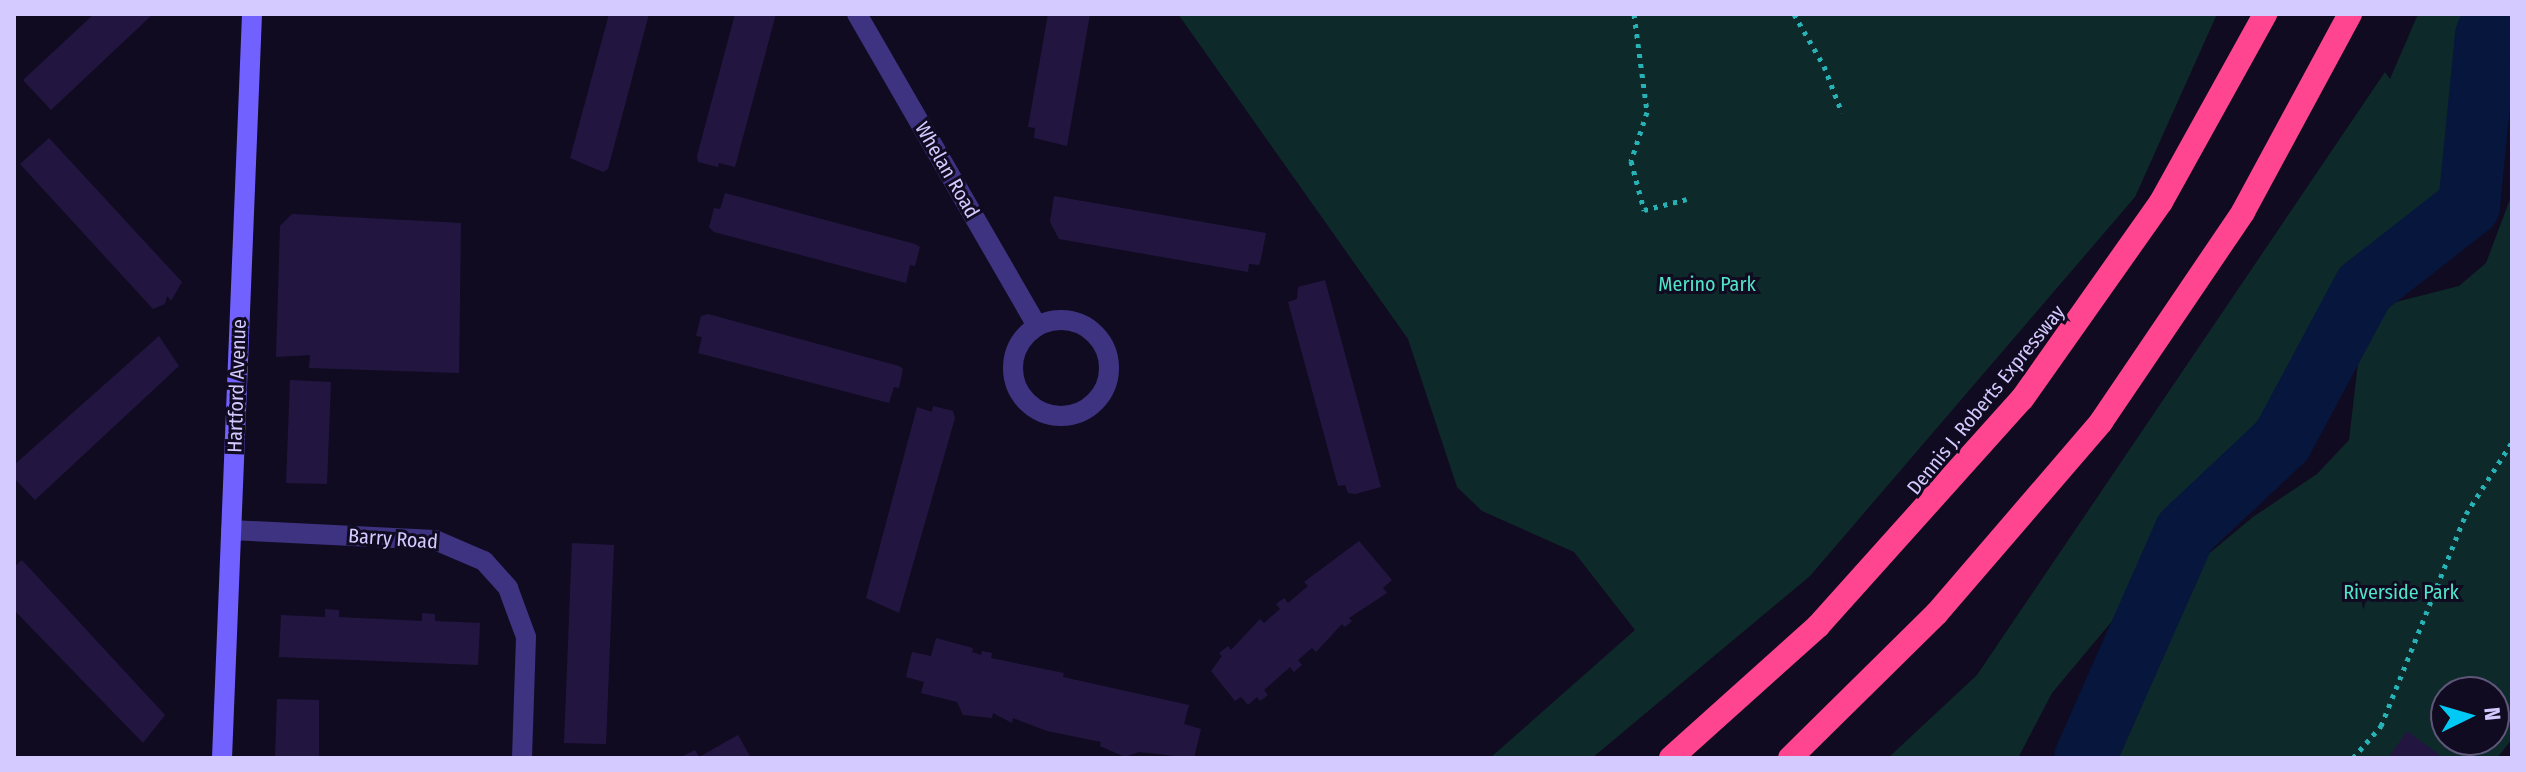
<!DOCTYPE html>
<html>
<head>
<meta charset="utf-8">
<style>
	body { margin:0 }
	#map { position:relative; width:2526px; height:772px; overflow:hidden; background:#100b20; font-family:"Fira Sans Condensed",sans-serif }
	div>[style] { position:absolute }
	.green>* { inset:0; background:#0e292a }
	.river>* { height:62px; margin:-31px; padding:0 31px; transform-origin:31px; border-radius:31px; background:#06163d }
	.building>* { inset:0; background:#221641 }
	.path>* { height:5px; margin-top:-2.5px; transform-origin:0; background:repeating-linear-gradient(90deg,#27b3b6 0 4px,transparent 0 10px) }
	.street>* { height:20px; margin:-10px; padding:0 10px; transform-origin:10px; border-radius:10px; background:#3d3381 }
	.street>.ring { margin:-10px; padding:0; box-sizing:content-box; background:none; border:20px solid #3d3381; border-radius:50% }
	.secondary>* { height:20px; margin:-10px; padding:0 10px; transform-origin:10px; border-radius:10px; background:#7161ff }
	.highway>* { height:24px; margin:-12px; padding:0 12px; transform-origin:12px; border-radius:12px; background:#ff458f }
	span { translate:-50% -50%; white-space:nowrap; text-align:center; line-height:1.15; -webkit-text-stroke:6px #100b20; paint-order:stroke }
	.street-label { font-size:20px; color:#d4caff }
	.park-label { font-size:20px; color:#50e5cb }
	.frame { position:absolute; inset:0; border:16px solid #d4caff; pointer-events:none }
	.north { position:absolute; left:2430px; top:676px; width:80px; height:80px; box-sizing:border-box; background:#100b20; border:2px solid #5e5779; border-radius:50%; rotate:85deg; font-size:22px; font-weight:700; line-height:32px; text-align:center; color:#d4caff }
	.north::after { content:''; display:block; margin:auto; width:28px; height:36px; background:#00c9f5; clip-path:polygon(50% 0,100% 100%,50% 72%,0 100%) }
</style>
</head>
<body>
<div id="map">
	<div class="green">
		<i style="clip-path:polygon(1178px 14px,2217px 14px,2135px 197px,1810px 576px,1592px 758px,1490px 758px,1635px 630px,1574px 552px,1482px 511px,1457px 487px,1408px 339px)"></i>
		<i style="clip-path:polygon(2418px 14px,2507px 14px,2478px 132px,2417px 233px,2368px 290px,2296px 401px,2052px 693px,2018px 758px,1888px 758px,1977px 675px,2385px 72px,2390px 79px)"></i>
		<i style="clip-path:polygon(evenodd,2512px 194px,2512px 739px,2497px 758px,2077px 758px,2143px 664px,2194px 566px,2253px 517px,2317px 474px,2349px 440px,2362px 329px,2396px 302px,2459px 286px,2486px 263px,2512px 194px,2446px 692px,2494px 692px,2494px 740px,2446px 740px,2446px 692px)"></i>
	</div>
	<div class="river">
		<i style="left:2085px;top:758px;width:247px;rotate:-66.1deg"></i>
		<i style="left:2185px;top:532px;width:133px;rotate:-43.2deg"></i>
		<i style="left:2282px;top:441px;width:174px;rotate:-61.8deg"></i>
		<i style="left:2364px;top:288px;width:133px;rotate:-38deg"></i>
		<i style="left:2469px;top:206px;width:171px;rotate:-84.3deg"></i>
		<i style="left:2486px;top:36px;width:24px;rotate:-68deg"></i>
	</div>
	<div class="building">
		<i style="clip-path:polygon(94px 14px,153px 14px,51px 110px,23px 80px)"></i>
		<i style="clip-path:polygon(609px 14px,649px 14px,608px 169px,603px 172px,570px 158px)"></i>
		<i style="clip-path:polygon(735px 14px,776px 14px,735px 167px,719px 163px,718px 167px,698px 162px,697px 156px)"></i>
		<i style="clip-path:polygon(1048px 14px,1090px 14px,1067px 146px,1034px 138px,1035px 128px,1028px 127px)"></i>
		<i style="clip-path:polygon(49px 138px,182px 282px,171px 301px,167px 296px,165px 304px,153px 309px,20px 164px)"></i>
		<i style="clip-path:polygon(725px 193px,915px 244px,920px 247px,915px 266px,910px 265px,906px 283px,714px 232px,709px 227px,714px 208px,720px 209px)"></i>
		<i style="clip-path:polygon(1054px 196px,1266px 233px,1261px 259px,1259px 265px,1249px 264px,1248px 272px,1059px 239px,1050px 222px)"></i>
		<i style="clip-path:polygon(292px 214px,461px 223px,459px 373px,309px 368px,310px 355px,276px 357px,280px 226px)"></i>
		<i style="clip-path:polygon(1325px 280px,1381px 487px,1355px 494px,1348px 493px,1345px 485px,1338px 486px,1288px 302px,1297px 299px,1298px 287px)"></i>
		<i style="clip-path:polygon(708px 314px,899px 366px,903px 369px,899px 388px,894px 387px,889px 403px,698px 353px,702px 337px,696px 336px,701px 316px)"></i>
		<i style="clip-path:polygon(159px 336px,179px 366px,35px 500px,14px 478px,14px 465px)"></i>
		<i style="clip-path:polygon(290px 380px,331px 382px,327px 484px,286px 483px)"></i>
		<i style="clip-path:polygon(933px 406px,953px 411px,955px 418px,899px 613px,866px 598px,917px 407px,932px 412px)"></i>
		<i style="clip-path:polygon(1359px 541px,1392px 580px,1383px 588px,1387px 593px,1349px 618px,1352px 621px,1345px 627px,1342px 624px,1316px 652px,1312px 648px,1298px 660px,1302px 665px,1294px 672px,1290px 667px,1264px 690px,1268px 695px,1260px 701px,1257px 697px,1248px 705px,1241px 697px,1235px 701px,1211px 671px,1222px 656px,1219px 653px,1228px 646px,1231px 650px,1260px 619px,1264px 623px,1280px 609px,1276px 604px,1284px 598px,1288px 603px,1308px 586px,1304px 582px)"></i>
		<i style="clip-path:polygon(572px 543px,614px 545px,606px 744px,564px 743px)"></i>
		<i style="clip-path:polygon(22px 560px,165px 715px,143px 743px,14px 610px,14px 567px)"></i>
		<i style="clip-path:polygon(325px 609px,339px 610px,339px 617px,422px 621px,422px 613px,435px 614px,435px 621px,480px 623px,478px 665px,279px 657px,281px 615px,325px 617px)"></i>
		<i style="clip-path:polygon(936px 638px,973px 648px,972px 652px,981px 655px,982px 651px,992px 653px,991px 658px,1064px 673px,1063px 677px,1189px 705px,1184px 724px,1201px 729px,1194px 758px,1139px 752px,1125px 757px,1100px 746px,1101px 742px,1047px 731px,1013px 718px,1012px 723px,993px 713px,992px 718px,963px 715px,957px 702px,921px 693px,924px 682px,906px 677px,912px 652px,931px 656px)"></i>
		<i style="clip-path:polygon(277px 699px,319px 700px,319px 757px,275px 758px)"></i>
		<i style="clip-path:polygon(2407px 731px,2441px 756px,2439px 758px,2388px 758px)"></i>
		<i style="clip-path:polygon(738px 735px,751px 758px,679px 758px,695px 750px,699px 757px)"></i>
	</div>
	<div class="path">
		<i style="left:1634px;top:14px;width:99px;rotate:82.4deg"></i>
		<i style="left:1647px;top:112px;width:52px;rotate:108.1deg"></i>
		<i style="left:1631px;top:161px;width:51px;rotate:75.1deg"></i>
		<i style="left:1644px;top:210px;width:44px;rotate:-14.3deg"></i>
		<i style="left:1794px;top:14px;width:60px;rotate:60deg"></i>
		<i style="left:1824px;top:66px;width:50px;rotate:69deg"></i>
		<i style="left:2353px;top:758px;width:43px;rotate:-48.8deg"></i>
		<i style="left:2381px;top:726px;width:228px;rotate:-68.2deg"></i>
		<i style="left:2466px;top:514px;width:85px;rotate:-57.4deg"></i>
	</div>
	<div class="street">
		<i style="left:857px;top:14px;width:360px;rotate:60deg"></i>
		<i class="ring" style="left:1013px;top:320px;width:76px;height:76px"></i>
		<i style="left:231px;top:530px;width:204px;rotate:2.8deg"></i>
		<i style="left:435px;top:540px;width:53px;rotate:23.2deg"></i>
		<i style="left:484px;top:561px;width:36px;rotate:48deg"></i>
		<i style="left:508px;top:588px;width:52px;rotate:69.8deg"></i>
		<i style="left:526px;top:637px;width:121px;rotate:91.9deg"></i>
	</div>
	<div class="secondary">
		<i style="left:222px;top:758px;width:745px;rotate:-87.69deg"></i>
	</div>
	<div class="highway">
		<i style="left:1671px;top:758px;width:198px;rotate:-41.9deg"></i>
		<i style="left:1818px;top:626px;width:305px;rotate:-48.1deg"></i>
		<i style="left:2022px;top:399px;width:241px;rotate:-54.8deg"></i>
		<i style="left:2161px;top:202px;width:215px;rotate:-61deg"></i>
		<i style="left:1790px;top:758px;width:206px;rotate:-44.6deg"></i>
		<i style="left:1937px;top:613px;width:252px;rotate:-49.3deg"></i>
		<i style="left:2101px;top:422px;width:254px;rotate:-55.9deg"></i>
		<i style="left:2243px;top:212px;width:225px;rotate:-61.6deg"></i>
	</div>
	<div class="street-label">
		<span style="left:947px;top:170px;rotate:60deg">Whelan Road</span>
		<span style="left:237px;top:386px;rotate:-88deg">Hartford Avenue</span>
		<span style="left:1986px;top:400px;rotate:-51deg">Dennis J. Roberts Expressway</span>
		<span style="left:393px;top:539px;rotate:4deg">Barry Road</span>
	</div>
	<div class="park-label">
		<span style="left:1707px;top:284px">Merino Park</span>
		<span style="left:2401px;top:592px">Riverside Park</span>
	</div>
	<div class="frame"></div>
	<div class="north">N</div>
</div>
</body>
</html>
